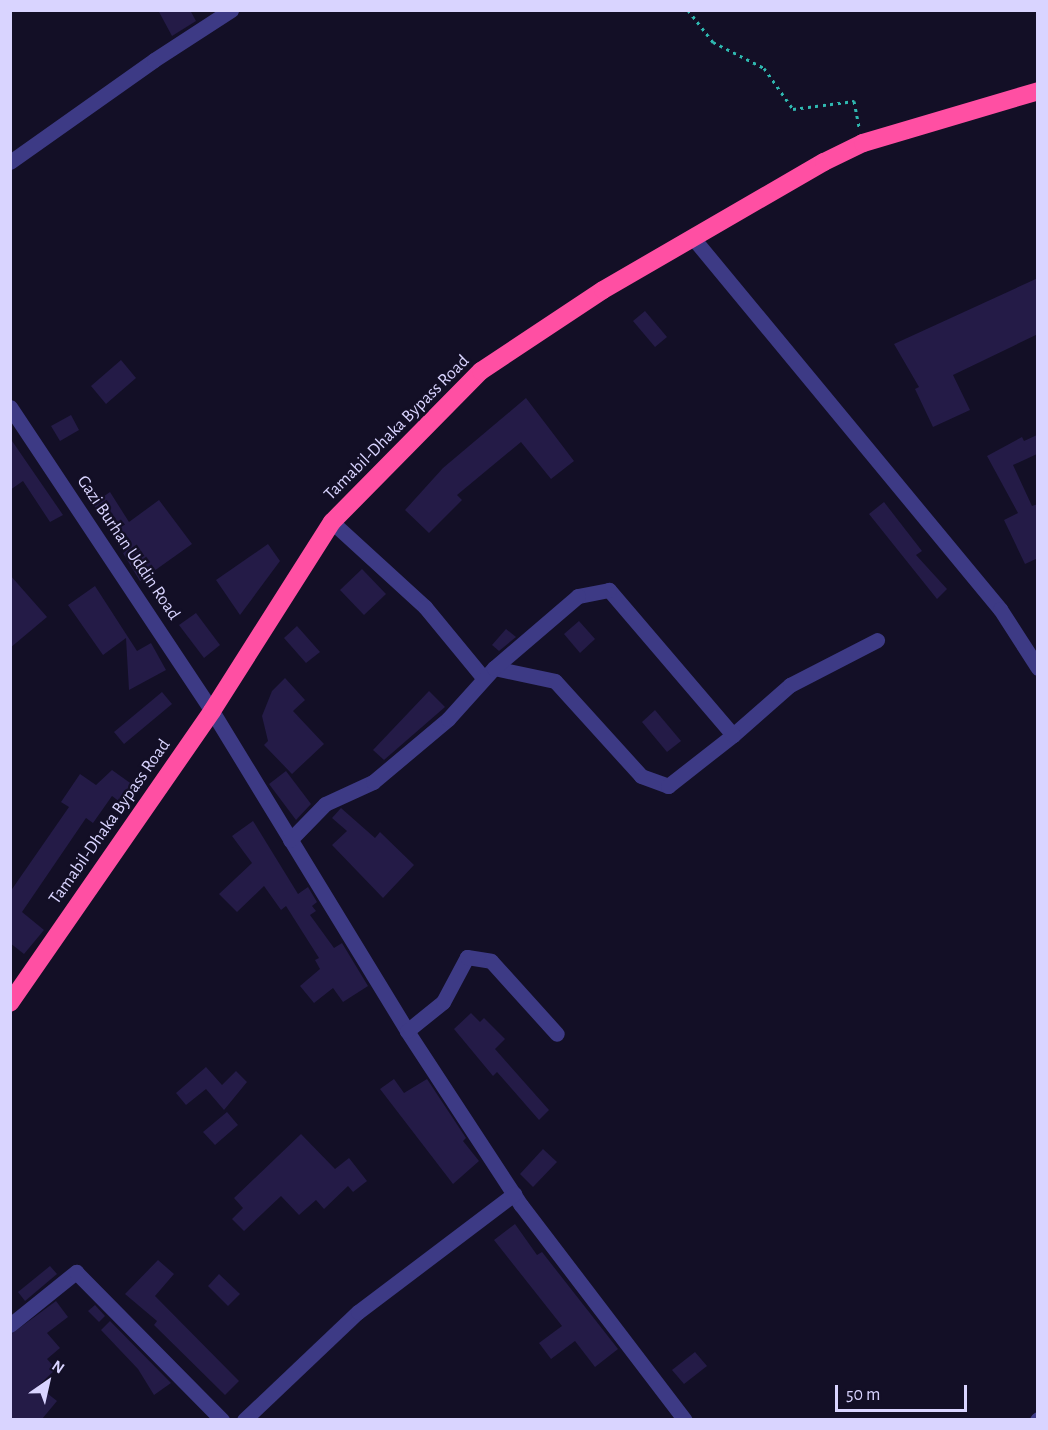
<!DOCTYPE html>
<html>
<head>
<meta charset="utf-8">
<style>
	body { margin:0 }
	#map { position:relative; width:1048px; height:1430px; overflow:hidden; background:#130f26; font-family:"Alegreya Sans",sans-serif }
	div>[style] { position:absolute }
	.building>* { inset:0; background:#241b47 }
	.path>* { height:3px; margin-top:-1.5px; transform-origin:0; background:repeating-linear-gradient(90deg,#2fb8b0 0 3px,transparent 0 7.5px) }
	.minor>* { height:15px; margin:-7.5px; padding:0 7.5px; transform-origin:7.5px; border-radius:7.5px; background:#3d3a85 }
	.highway>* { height:18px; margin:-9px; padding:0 9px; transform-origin:9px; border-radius:9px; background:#ff4fa3 }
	span { translate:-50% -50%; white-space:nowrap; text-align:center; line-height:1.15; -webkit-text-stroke:5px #130f26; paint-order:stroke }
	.street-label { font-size:18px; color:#d9d4ff }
	.frame { position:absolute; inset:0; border:12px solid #d9d4ff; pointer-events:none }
	.north { position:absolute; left:18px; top:1352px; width:60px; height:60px; -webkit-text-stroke:4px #130f26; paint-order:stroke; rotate:34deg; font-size:16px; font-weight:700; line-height:24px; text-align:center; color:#d9d4ff }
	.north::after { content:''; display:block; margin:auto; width:21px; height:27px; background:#d9d4ff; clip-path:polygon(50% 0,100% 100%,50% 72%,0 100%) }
	.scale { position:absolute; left:835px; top:1385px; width:132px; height:27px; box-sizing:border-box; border:3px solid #d9d4ff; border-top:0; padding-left:8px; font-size:18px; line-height:21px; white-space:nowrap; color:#d9d4ff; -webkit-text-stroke:4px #130f26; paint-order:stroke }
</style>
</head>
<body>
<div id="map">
	<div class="building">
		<i style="clip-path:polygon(158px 10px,190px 10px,196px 21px,172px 36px)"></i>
		<i style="clip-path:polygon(1038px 278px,1038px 334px,953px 375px,970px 410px,933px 427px,915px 389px,919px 387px,894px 344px)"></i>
		<i style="clip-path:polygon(645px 311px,667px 337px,655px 347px,633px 321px)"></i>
		<i style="clip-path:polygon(121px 360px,136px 378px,106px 404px,91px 386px)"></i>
		<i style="clip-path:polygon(526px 398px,574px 461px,551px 479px,521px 442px,457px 495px,462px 500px,429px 533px,405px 510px,443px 468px)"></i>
		<i style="clip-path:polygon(71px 415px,79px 430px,60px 441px,51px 426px)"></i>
		<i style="clip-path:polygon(1037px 435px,1037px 454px,1013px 465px,1032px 506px,1038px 504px,1038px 558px,1025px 564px,1004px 520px,1018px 513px,987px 456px,1022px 437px,1024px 441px)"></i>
		<i style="clip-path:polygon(10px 438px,63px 515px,50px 522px,23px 481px,10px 490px)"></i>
		<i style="clip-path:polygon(110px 492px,129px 522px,159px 500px,192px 544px,140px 581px,93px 504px)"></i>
		<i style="clip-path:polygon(884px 502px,922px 551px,916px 555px,947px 589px,937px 599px,869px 514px)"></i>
		<i style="clip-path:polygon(268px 544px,280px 561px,240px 615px,216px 580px)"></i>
		<i style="clip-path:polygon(362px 569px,386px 594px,364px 615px,340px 590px)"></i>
		<i style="clip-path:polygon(10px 575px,47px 617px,10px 648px)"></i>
		<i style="clip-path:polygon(95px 586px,137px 651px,151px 643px,166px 670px,129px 690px,126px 638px,103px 655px,68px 605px)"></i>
		<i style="clip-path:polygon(196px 613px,220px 645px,204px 658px,179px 625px)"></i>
		<i style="clip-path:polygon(579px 621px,595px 639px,580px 653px,564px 634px)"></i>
		<i style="clip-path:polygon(297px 626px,320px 652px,306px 663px,284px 638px)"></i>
		<i style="clip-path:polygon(506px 629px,516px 637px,499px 651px,492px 645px)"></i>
		<i style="clip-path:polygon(285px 678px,305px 700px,293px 711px,324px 744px,292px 774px,264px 745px,268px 741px,262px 716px,272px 691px)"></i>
		<i style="clip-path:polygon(429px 691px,445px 707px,384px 760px,373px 750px)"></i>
		<i style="clip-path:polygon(162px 692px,172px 704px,124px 744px,114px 732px)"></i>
		<i style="clip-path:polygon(655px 710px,681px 741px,667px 752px,642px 722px)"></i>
		<i style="clip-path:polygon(112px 770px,133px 785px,120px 802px,112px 796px,93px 823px,86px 818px,22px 912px,44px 930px,24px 954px,10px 943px,10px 892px,69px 807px,61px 802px,80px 774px,96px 785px)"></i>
		<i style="clip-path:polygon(286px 771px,311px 804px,296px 820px,269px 784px)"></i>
		<i style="clip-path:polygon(341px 808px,375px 838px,380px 832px,414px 865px,383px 898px,332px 845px,347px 831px,332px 818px)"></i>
		<i style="clip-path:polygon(253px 821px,298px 894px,308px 887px,317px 902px,312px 906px,316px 911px,310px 915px,334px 948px,342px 943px,368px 986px,343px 1002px,333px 988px,314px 1003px,300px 986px,320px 969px,315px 960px,319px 958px,286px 906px,281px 910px,264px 886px,237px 912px,219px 894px,252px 863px,232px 836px)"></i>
		<i style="clip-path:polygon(471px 1013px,480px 1022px,484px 1018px,505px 1039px,495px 1049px,549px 1110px,539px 1120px,497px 1072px,493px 1076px,454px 1029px)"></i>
		<i style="clip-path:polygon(206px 1067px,222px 1085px,236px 1071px,247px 1082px,224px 1110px,206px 1089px,186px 1105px,176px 1093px)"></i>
		<i style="clip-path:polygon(394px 1079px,404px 1093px,427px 1079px,466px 1138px,463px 1141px,479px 1161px,453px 1184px,380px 1089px)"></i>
		<i style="clip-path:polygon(227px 1112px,238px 1125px,215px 1145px,203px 1132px)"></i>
		<i style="clip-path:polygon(301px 1134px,335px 1169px,349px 1158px,367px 1181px,353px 1192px,348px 1186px,324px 1209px,316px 1200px,299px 1215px,281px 1196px,244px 1231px,232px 1219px,243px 1208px,234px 1198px)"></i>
		<i style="clip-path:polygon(543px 1149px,557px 1162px,533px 1187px,520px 1174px)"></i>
		<i style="clip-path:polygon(515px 1224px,537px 1255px,542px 1252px,618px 1349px,595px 1367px,575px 1341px,551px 1359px,539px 1343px,562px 1326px,494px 1240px)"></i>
		<i style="clip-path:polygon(158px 1260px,174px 1274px,155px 1296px,239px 1381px,225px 1395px,154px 1325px,157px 1321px,125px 1294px)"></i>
		<i style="clip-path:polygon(50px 1266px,57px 1274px,25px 1301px,18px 1292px)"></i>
		<i style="clip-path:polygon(219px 1274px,240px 1294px,228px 1306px,208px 1286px)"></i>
		<i style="clip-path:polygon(56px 1301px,68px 1317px,47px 1333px,60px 1348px,47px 1359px,56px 1369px,38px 1386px,57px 1401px,42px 1419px,10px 1419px,10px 1335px)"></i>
		<i style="clip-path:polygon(95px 1305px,105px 1316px,99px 1322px,88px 1311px)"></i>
		<i style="clip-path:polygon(110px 1321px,171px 1383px,154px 1395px,138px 1369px,101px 1330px)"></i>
		<i style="clip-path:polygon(695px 1352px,707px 1366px,684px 1384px,672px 1370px)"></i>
	</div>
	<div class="path">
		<i style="left:688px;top:10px;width:41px;rotate:52deg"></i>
		<i style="left:713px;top:42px;width:57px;rotate:27deg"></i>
		<i style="left:764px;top:68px;width:50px;rotate:54.7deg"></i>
		<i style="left:793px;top:109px;width:62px;rotate:-7.5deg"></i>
		<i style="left:854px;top:101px;width:26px;rotate:79deg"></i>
	</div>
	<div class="minor">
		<i style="left:10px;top:162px;width:176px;rotate:-35.3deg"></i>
		<i style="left:154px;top:60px;width:92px;rotate:-33deg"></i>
		<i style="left:693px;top:238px;width:482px;rotate:50.4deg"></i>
		<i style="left:1000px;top:609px;width:70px;rotate:57.2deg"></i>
		<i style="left:10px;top:407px;width:365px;rotate:56.4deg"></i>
		<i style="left:212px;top:711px;width:375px;rotate:58.6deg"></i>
		<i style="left:407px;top:1031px;width:208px;rotate:56.8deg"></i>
		<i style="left:521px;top:1205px;width:270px;rotate:52.7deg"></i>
		<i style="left:332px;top:522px;width:126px;rotate:42.4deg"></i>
		<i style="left:425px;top:607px;width:88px;rotate:50.5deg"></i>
		<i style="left:733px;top:735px;width:76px;rotate:-41.3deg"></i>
		<i style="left:790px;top:685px;width:98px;rotate:-27.3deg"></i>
		<i style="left:290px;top:840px;width:50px;rotate:-45.8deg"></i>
		<i style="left:325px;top:804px;width:53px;rotate:-24.6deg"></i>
		<i style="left:373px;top:782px;width:98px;rotate:-40deg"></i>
		<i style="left:448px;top:719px;width:69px;rotate:-48deg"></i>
		<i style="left:494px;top:668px;width:62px;rotate:12deg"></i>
		<i style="left:555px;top:681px;width:128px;rotate:47.8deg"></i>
		<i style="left:641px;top:776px;width:29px;rotate:20deg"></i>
		<i style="left:668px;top:786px;width:83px;rotate:-38.1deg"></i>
		<i style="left:733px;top:735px;width:191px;rotate:-130.5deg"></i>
		<i style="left:609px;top:590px;width:32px;rotate:169deg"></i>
		<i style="left:578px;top:596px;width:111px;rotate:139.4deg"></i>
		<i style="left:407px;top:1031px;width:46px;rotate:-38.9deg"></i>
		<i style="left:443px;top:1002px;width:51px;rotate:-61.9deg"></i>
		<i style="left:467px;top:957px;width:24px;rotate:9deg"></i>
		<i style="left:491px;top:961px;width:98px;rotate:47.9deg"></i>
		<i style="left:10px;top:1325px;width:85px;rotate:-38.8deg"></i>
		<i style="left:76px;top:1272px;width:208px;rotate:45.4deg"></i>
		<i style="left:244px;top:1420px;width:157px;rotate:-43.5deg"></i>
		<i style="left:358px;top:1312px;width:196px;rotate:-37.1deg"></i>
		<i style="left:1037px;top:1420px;width:1px;rotate:-45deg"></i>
	</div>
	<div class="highway">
		<i style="left:10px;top:1003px;width:355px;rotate:-55.3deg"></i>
		<i style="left:212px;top:711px;width:224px;rotate:-57.6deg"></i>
		<i style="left:332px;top:522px;width:212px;rotate:-45.4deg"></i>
		<i style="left:481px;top:371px;width:146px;rotate:-33.6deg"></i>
		<i style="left:603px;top:290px;width:255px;rotate:-30.1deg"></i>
		<i style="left:824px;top:162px;width:43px;rotate:-26deg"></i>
		<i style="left:863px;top:143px;width:183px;rotate:-16.5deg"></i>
	</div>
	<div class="street-label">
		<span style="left:397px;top:428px;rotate:-45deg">Tamabil-Dhaka Bypass Road</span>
		<span style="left:128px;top:548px;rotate:56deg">Gazi Burhan Uddin Road</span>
		<span style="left:110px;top:822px;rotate:-55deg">Tamabil-Dhaka Bypass Road</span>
	</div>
	<div class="frame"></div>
	<div class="north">N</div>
	<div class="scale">50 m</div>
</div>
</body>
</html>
